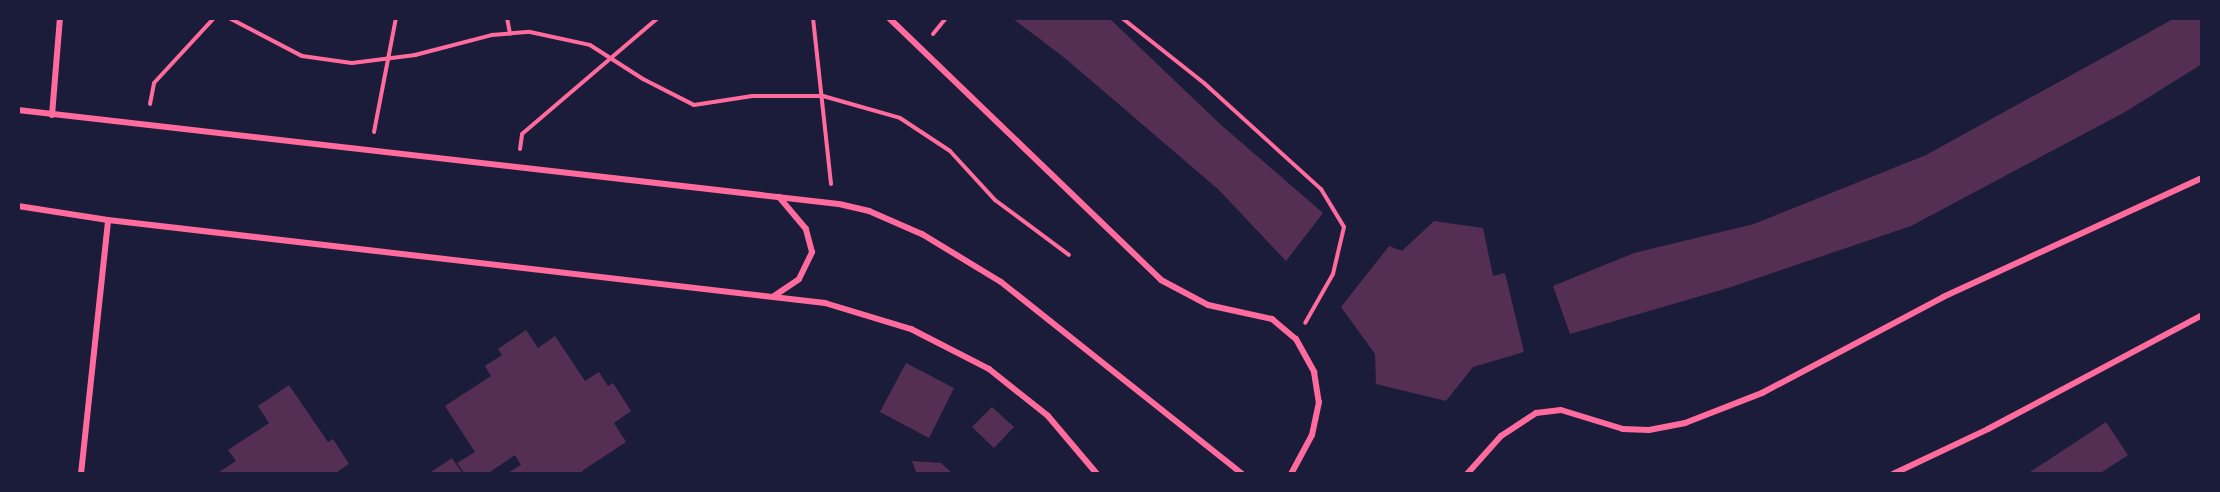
<!DOCTYPE html>
<html>
<head>
<meta charset="utf-8">
<style>
	body { margin:0 }
	#map { position:relative; width:2220px; height:492px; overflow:hidden; background:#1b1b3a; font-family:Spectral,serif }
	div>[style] { position:absolute }
	.building>* { inset:0; background:#542f53 }
	.path>* { height:4px; margin:-2px; padding:0 2px; transform-origin:2px; border-radius:2px; background:#ff6b9d }
	.minor>* { height:6px; margin:-3px; padding:0 3px; transform-origin:3px; border-radius:3px; background:#ff6b9d }
	span { translate:-50% -50%; white-space:nowrap; text-align:center; line-height:1.15; -webkit-text-stroke:6px #1b1b3a; paint-order:stroke }
	.frame { position:absolute; inset:0; border:20px solid #1b1b3a; pointer-events:none }
</style>
</head>
<body>
<div id="map">
	<div class="building">
		<i style="clip-path:polygon(1012px 18px,1109px 18px,1220px 124px,1323px 213px,1286px 261px,1219px 190px,1066px 59px)"></i>
		<i style="clip-path:polygon(2175px 18px,2202px 18px,2202px 64px,2125px 112px,1911px 226px,1728px 288px,1570px 334px,1553px 286px,1634px 253px,1754px 224px,1926px 155px)"></i>
		<i style="clip-path:polygon(1434px 221px,1483px 228px,1493px 276px,1505px 273px,1524px 352px,1473px 367px,1446px 401px,1376px 384px,1375px 354px,1341px 307px,1389px 246px,1402px 251px)"></i>
		<i style="clip-path:polygon(526px 330px,538px 348px,555px 336px,585px 381px,599px 372px,608px 386px,613px 383px,631px 411px,614px 423px,626px 442px,582px 471px,584px 474px,506px 474px,521px 465px,515px 455px,487px 474px,465px 474px,457px 463px,475px 452px,445px 406px,491px 376px,485px 366px,502px 355px,498px 349px)"></i>
		<i style="clip-path:polygon(906px 363px,954px 388px,929px 438px,880px 412px)"></i>
		<i style="clip-path:polygon(289px 385px,328px 442px,333px 439px,349px 464px,334px 474px,216px 474px,236px 461px,228px 450px,269px 423px,258px 406px)"></i>
		<i style="clip-path:polygon(992px 407px,1014px 427px,994px 448px,972px 427px)"></i>
		<i style="clip-path:polygon(2106px 422px,2128px 455px,2099px 474px,2027px 474px)"></i>
		<i style="clip-path:polygon(452px 458px,463px 474px,428px 474px)"></i>
		<i style="clip-path:polygon(912px 461px,941px 463px,953px 474px,917px 474px)"></i>
	</div>
	<div class="path">
		<i style="left:79px;top:18px;width:17px"></i>
		<i style="left:229px;top:18px;width:82px;rotate:27.5deg"></i>
		<i style="left:302px;top:56px;width:50px;rotate:8deg"></i>
		<i style="left:352px;top:63px;width:64px;rotate:-7.2deg"></i>
		<i style="left:415px;top:55px;width:80px;rotate:-14.6deg"></i>
		<i style="left:492px;top:35px;width:38px;rotate:-5deg"></i>
		<i style="left:530px;top:32px;width:61px;rotate:12.2deg"></i>
		<i style="left:590px;top:45px;width:63px;rotate:32.7deg"></i>
		<i style="left:643px;top:79px;width:57px;rotate:27deg"></i>
		<i style="left:694px;top:105px;width:59px;rotate:-8.8deg"></i>
		<i style="left:752px;top:96px;width:71px"></i>
		<i style="left:823px;top:96px;width:80px;rotate:15.9deg"></i>
		<i style="left:900px;top:118px;width:60px;rotate:33.4deg"></i>
		<i style="left:950px;top:151px;width:67px;rotate:47.4deg"></i>
		<i style="left:995px;top:200px;width:92px;rotate:36.6deg"></i>
		<i style="left:507px;top:18px;width:16px;rotate:79deg"></i>
		<i style="left:813px;top:18px;width:167px;rotate:83.8deg"></i>
		<i style="left:1122px;top:18px;width:105px;rotate:38.4deg"></i>
		<i style="left:1204px;top:83px;width:158px;rotate:42.2deg"></i>
		<i style="left:1321px;top:189px;width:44px;rotate:58.8deg"></i>
		<i style="left:1344px;top:227px;width:48px;rotate:103.2deg"></i>
		<i style="left:1333px;top:274px;width:56px;rotate:119.7deg"></i>
		<i style="left:933px;top:34px;width:21px;rotate:-51deg"></i>
		<i style="left:150px;top:104px;width:21px;rotate:-79deg"></i>
		<i style="left:154px;top:83px;width:88px;rotate:-47.3deg"></i>
		<i style="left:374px;top:132px;width:116px;rotate:-79.1deg"></i>
		<i style="left:520px;top:149px;width:15px;rotate:-82deg"></i>
		<i style="left:522px;top:134px;width:179px;rotate:-40.5deg"></i>
	</div>
	<div class="minor">
		<i style="left:889px;top:18px;width:378px;rotate:43.9deg"></i>
		<i style="left:1161px;top:280px;width:53px;rotate:28deg"></i>
		<i style="left:1208px;top:305px;width:66px;rotate:12.3deg"></i>
		<i style="left:1272px;top:319px;width:31px;rotate:40deg"></i>
		<i style="left:1296px;top:339px;width:38px;rotate:61deg"></i>
		<i style="left:1314px;top:372px;width:30px;rotate:81deg"></i>
		<i style="left:1319px;top:402px;width:34px;rotate:102deg"></i>
		<i style="left:1312px;top:435px;width:44px;rotate:118.3deg"></i>
		<i style="left:18px;top:110px;width:826px;rotate:6.53deg"></i>
		<i style="left:839px;top:204px;width:31px;rotate:13deg"></i>
		<i style="left:869px;top:211px;width:58px;rotate:23.5deg"></i>
		<i style="left:922px;top:234px;width:92px;rotate:31.3deg"></i>
		<i style="left:1001px;top:282px;width:308px;rotate:38.5deg"></i>
		<i style="left:52px;top:115px;width:97px;rotate:-85.3deg"></i>
		<i style="left:18px;top:206px;width:91px;rotate:8.8deg"></i>
		<i style="left:108px;top:220px;width:722px;rotate:6.6deg"></i>
		<i style="left:825px;top:303px;width:90px;rotate:16.8deg"></i>
		<i style="left:911px;top:329px;width:88px;rotate:27.1deg"></i>
		<i style="left:989px;top:369px;width:75px;rotate:38.5deg"></i>
		<i style="left:1048px;top:416px;width:76px;rotate:49.8deg"></i>
		<i style="left:774px;top:296px;width:30px;rotate:-34deg"></i>
		<i style="left:799px;top:279px;width:30px;rotate:-64deg"></i>
		<i style="left:812px;top:252px;width:24px;rotate:-105deg"></i>
		<i style="left:806px;top:229px;width:42px;rotate:-130.2deg"></i>
		<i style="left:81px;top:474px;width:255px;rotate:-83.9deg"></i>
		<i style="left:1467px;top:474px;width:51px;rotate:-48.2deg"></i>
		<i style="left:1501px;top:436px;width:42px;rotate:-33.3deg"></i>
		<i style="left:1536px;top:413px;width:25px;rotate:-7deg"></i>
		<i style="left:1561px;top:410px;width:65px;rotate:17deg"></i>
		<i style="left:1623px;top:429px;width:26px;rotate:2deg"></i>
		<i style="left:1649px;top:430px;width:37px;rotate:-11deg"></i>
		<i style="left:1685px;top:423px;width:83px;rotate:-21.3deg"></i>
		<i style="left:1762px;top:393px;width:205px;rotate:-27.9deg"></i>
		<i style="left:1943px;top:297px;width:285px;rotate:-24.7deg"></i>
		<i style="left:1893px;top:474px;width:105px;rotate:-25.3deg"></i>
		<i style="left:1988px;top:429px;width:242px;rotate:-28deg"></i>
	</div>
	<div class="frame"></div>
</div>
</body>
</html>
